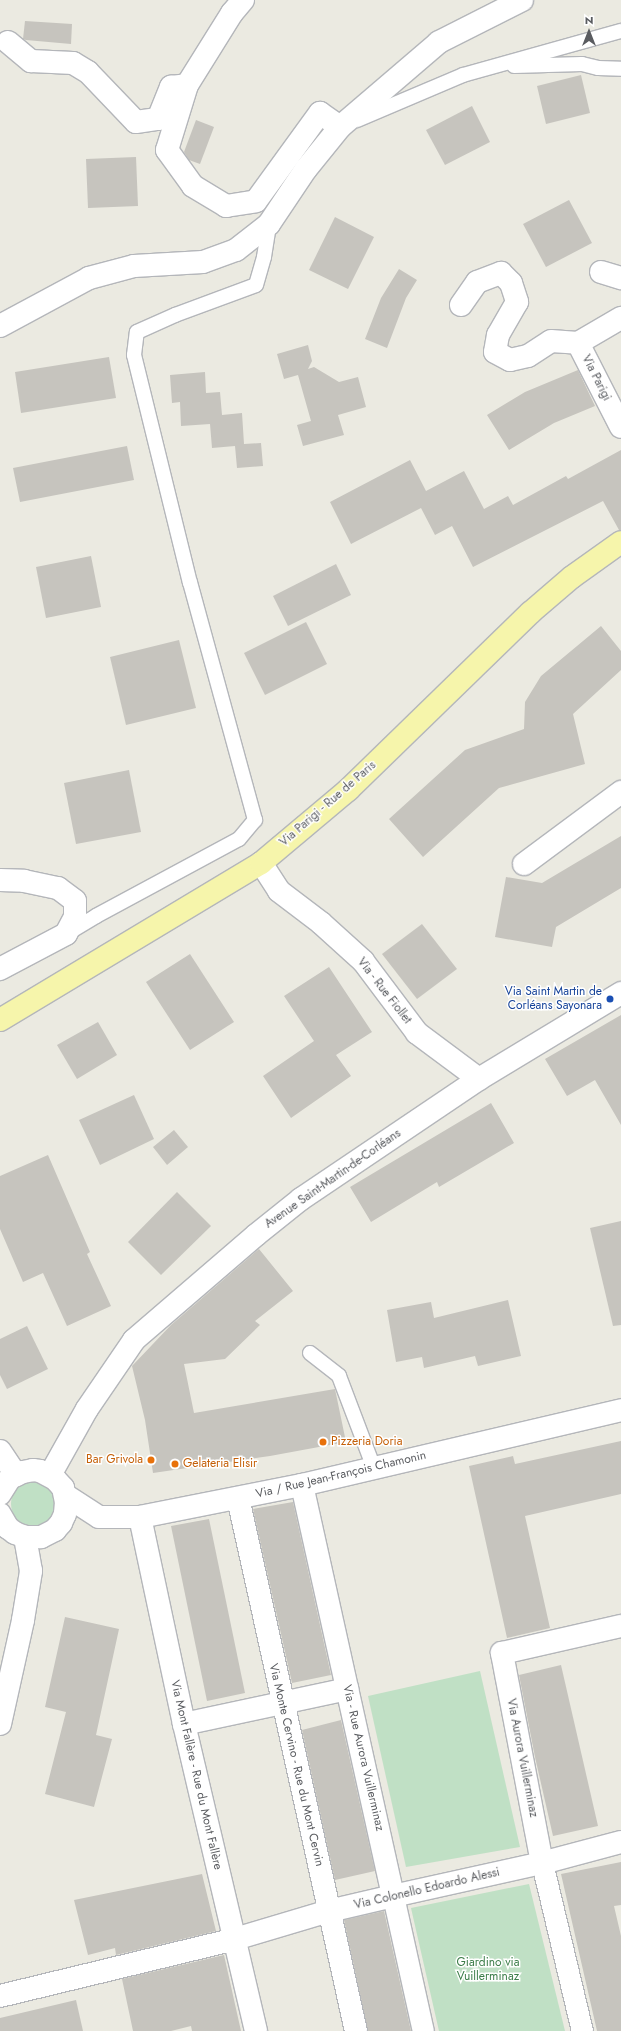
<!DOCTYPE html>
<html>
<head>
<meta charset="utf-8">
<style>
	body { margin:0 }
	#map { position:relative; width:621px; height:2031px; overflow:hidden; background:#ebeae1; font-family:Jost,sans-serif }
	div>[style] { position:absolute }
	.green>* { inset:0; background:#c0e0c5 }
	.round { border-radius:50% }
	.building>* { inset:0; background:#c6c4be }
	.roads { filter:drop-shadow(1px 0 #b4b6ba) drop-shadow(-1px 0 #b4b6ba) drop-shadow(0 1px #b4b6ba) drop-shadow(0 -1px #b4b6ba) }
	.service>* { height:14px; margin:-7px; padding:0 7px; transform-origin:7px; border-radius:7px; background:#fff }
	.pedestrian>* { height:21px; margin:-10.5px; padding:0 10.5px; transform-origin:10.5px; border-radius:10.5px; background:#fff }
	.minor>* { height:22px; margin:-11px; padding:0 11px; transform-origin:11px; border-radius:11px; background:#fff }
	.tertiary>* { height:22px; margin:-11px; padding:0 11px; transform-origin:11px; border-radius:11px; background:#fff }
	.primary>* { height:22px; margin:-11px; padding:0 11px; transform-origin:11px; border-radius:11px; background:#f6f5ab }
	.dots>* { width:11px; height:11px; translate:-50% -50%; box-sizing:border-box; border:2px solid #fff; border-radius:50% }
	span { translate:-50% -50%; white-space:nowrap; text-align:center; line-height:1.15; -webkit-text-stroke:3px #fff; paint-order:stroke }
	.street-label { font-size:12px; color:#5a5c60 }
	.transit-label { font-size:12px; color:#164399 }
	.right { translate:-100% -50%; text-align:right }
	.food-label { font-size:12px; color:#c56008 }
	.left { translate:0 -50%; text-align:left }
	.park-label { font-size:12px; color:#3c7d49 }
	.north { position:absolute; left:569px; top:12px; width:40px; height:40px; -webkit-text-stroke:3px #fff; paint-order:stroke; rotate:0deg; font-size:11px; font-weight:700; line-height:16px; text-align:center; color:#5a5c60 }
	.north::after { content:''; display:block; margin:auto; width:14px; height:18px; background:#5a5c60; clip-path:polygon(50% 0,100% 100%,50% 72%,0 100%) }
</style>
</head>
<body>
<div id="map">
	<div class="green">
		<i class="round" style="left:11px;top:1481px;width:46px;height:46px"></i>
		<i style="clip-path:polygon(480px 1671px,520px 1847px,406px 1867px,368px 1696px)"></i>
		<i style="clip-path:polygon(529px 1884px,565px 2031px,439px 2031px,411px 1908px)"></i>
	</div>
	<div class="building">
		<i style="clip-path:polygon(25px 21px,72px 24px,71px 44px,26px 40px,23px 39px)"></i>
		<i style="clip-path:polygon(581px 75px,590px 113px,546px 124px,537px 86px)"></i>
		<i style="clip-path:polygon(472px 106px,490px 142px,445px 165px,426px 130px)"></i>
		<i style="clip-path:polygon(196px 120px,214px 127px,200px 164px,189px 160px,184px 152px)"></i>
		<i style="clip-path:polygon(136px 157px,138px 206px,88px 208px,86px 159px)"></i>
		<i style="clip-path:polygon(569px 200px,592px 243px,546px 267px,523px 224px)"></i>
		<i style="clip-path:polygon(335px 217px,374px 237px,348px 289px,309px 270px)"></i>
		<i style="clip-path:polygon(399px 269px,417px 280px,406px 298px,387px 348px,365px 339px,381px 298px)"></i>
		<i style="clip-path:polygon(308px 345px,312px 361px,308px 369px,314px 367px,339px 382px,358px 377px,366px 407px,338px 415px,344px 435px,303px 446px,297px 425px,311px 421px,298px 375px,284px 379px,277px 354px)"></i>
		<i style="clip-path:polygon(109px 357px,116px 398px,21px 413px,15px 372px)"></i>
		<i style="clip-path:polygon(578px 370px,595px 406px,554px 423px,509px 450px,487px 415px,525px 392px)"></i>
		<i style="clip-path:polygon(205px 372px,206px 393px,220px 392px,222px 415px,242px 413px,244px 444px,261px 443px,263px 466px,237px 468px,235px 446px,212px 448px,210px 424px,181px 426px,180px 402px,172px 403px,170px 375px)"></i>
		<i style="clip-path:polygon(127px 446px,134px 480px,20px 502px,13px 468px)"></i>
		<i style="clip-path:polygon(621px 450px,621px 530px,619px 530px,603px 501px,473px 567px,452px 526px,435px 535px,421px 508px,351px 544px,330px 502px,410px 460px,426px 491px,464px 471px,484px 509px,508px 496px,513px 505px,566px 476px,568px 479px)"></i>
		<i style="clip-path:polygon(91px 556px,101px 607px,46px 618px,36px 567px)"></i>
		<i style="clip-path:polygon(336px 564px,351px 595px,288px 626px,273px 596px)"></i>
		<i style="clip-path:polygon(306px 622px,327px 664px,265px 695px,244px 653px)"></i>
		<i style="clip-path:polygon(601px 626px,621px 651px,621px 670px,573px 714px,585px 764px,499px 788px,423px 857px,389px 819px,465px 750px,524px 729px,525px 702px,541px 676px)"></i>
		<i style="clip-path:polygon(179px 640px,196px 708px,126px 725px,110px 657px)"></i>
		<i style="clip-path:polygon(129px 770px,141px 832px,76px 844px,64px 783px)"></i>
		<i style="clip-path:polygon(621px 836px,621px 888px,556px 927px,552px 947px,495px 937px,506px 877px,542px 883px)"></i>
		<i style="clip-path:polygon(422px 924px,457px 969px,417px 999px,382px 954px)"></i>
		<i style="clip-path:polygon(190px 954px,234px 1022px,190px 1050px,146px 982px)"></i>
		<i style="clip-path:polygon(329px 967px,372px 1032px,336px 1055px,351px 1076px,291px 1118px,263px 1076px,314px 1041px,284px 996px)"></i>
		<i style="clip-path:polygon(621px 1015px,621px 1125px,595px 1080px,567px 1096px,545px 1059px)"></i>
		<i style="clip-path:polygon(98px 1022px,117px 1055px,77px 1079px,57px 1045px)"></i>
		<i style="clip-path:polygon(134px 1095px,154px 1139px,100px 1165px,79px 1120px)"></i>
		<i style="clip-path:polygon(491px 1103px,514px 1143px,439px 1187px,437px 1182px,371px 1222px,350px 1187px)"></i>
		<i style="clip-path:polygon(174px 1130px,188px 1147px,167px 1165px,153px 1147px)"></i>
		<i style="clip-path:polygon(48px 1155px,90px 1252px,87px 1254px,111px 1306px,67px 1326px,43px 1273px,23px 1282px,0 1229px,0 1176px)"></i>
		<i style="clip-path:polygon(177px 1192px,211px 1226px,161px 1275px,128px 1242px)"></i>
		<i style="clip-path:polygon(621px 1221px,621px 1325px,613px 1326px,590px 1228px)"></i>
		<i style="clip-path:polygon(259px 1249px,293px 1291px,255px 1321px,260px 1325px,225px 1359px,184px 1364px,194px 1413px,335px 1389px,346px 1442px,270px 1456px,153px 1473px,145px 1420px,132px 1366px,171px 1325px)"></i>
		<i style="clip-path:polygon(508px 1300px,521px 1356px,478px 1366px,475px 1356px,424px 1368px,422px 1357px,396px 1362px,387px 1310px,431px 1302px,434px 1318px)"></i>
		<i style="clip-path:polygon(27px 1326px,48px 1369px,7px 1389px,0 1375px,0 1339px)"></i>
		<i style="clip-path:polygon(621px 1441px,621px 1494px,525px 1516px,550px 1628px,507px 1638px,469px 1466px,513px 1456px,515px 1464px)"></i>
		<i style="clip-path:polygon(293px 1502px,331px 1675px,292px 1683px,253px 1509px)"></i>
		<i style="clip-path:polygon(209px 1519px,245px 1693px,207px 1701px,171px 1526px)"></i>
		<i style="clip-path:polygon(65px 1617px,119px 1629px,96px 1735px,112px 1739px,94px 1807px,45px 1794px,66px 1712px,45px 1707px)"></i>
		<i style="clip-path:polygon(561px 1665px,598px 1826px,553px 1836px,535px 1757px,519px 1675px)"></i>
		<i style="clip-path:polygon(341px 1720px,375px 1871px,335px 1880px,302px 1730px)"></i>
		<i style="clip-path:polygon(621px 1862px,621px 1905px,614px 1906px,621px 1936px,621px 2031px,597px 2031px,561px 1874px)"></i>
		<i style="clip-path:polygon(202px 1874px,216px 1931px,116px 1955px,115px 1948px,88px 1955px,74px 1900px)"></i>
		<i style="clip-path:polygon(384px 1911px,411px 2031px,368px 2031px,344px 1920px)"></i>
		<i style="clip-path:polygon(224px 1955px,241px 2031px,192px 2031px,191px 2026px,171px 2031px,133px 2031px,122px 1979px)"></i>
		<i style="clip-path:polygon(76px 2000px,83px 2031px,0 2031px,0 2018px)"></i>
	</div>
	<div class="roads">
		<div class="service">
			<i style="left:514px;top:66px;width:68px;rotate:-1.7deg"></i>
			<i style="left:582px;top:64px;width:16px;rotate:14deg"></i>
			<i style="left:598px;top:68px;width:23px;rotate:2deg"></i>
			<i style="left:357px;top:120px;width:115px;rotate:-23deg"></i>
			<i style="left:463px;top:75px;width:164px;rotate:-15.6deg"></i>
			<i style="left:68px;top:933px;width:33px;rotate:-31deg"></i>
			<i style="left:96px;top:916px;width:162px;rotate:-28.3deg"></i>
			<i style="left:239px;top:839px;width:25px;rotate:-50deg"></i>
			<i style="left:255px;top:820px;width:246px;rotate:-105.3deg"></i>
			<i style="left:190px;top:583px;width:235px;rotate:-103.8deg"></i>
			<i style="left:134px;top:355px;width:23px;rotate:-83deg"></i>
			<i style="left:137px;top:332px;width:42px;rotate:-24.1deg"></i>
			<i style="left:175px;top:315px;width:86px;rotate:-20.3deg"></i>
			<i style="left:256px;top:285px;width:29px;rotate:-74deg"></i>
			<i style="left:264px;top:257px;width:33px;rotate:-81deg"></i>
			<i style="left:310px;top:1353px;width:37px;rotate:38deg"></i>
			<i style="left:339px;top:1376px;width:98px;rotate:69.2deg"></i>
		</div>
		<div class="pedestrian">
			<i style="left:542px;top:1863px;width:173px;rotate:76.6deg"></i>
			<i style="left:393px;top:1896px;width:138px;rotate:77.5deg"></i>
		</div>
		<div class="minor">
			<i style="left:243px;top:0;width:17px;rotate:130deg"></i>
			<i style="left:232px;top:13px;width:85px;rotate:122deg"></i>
			<i style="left:187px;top:85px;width:68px;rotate:107.1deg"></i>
			<i style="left:167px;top:150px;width:44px;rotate:54.2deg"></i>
			<i style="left:193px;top:186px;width:39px;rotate:31deg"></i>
			<i style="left:226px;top:206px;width:30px;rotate:-9deg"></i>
			<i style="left:256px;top:201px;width:109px;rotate:-54deg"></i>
			<i style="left:320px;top:113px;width:24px;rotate:35deg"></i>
			<i style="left:8px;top:42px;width:30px;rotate:40deg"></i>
			<i style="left:31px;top:61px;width:42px;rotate:2.7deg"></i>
			<i style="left:73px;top:63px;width:17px;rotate:31deg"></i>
			<i style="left:88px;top:72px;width:69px;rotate:46.2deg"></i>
			<i style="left:136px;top:122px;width:22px;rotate:-8deg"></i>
			<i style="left:158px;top:119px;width:35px;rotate:-68deg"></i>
			<i style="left:171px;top:87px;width:16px;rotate:-7deg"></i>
			<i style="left:601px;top:272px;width:21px;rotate:17deg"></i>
			<i style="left:461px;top:305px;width:28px;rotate:-55deg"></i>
			<i style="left:477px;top:282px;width:26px;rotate:-21deg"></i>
			<i style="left:501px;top:273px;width:14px;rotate:45deg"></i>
			<i style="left:511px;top:283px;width:20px;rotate:72deg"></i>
			<i style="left:517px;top:302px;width:38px;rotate:120deg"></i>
			<i style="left:498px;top:335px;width:17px;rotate:100deg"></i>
			<i style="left:495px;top:352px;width:17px;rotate:28deg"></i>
			<i style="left:510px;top:360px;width:18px;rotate:-13deg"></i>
			<i style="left:528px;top:356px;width:27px;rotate:-33deg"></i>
			<i style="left:551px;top:341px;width:27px;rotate:4deg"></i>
			<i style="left:578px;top:343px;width:94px;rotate:62.9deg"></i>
			<i style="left:0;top:326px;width:101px;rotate:-28.3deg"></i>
			<i style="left:89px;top:278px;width:47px;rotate:-14.9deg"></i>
			<i style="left:134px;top:266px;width:69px;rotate:-3.3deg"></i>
			<i style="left:203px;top:262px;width:35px;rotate:-20deg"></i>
			<i style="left:236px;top:250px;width:42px;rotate:-38.2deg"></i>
			<i style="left:269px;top:224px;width:66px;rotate:-56.1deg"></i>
			<i style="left:306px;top:169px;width:54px;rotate:-51deg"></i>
			<i style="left:340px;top:127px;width:130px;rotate:-40.6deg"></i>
			<i style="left:439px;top:42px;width:93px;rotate:-26.8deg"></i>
			<i style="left:578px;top:343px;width:50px;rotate:-30.2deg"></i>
			<i style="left:261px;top:863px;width:33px;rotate:57deg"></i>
			<i style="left:279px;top:891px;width:53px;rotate:37.3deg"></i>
			<i style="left:321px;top:923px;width:57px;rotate:42.1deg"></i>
			<i style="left:363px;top:961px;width:90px;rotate:53.1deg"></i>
			<i style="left:417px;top:1033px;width:77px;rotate:36.6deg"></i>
			<i style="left:524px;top:864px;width:121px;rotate:-36.6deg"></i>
			<i style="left:0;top:880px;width:24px;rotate:2deg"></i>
			<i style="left:24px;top:881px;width:35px;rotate:12deg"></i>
			<i style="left:58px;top:888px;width:21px;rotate:37deg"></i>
			<i style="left:75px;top:901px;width:16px;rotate:90deg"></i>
			<i style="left:75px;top:917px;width:19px;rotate:118deg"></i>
			<i style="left:66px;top:934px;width:75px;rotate:152.1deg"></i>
			<i style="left:0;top:1451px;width:29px;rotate:56deg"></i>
			<i style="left:302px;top:1485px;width:421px;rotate:77.5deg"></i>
			<i style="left:65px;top:1495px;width:40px;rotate:32.9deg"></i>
			<i style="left:99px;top:1517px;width:41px"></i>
			<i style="left:140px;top:1517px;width:165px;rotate:-11.2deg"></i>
			<i style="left:302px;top:1485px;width:328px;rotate:-13.2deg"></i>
			<i style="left:238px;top:1498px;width:546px;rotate:77.52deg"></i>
			<i style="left:140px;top:1517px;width:212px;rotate:78deg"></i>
			<i style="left:184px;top:1724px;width:315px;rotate:76.8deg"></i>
			<i style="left:0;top:1724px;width:107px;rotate:-77.5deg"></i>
			<i style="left:23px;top:1620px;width:50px;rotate:-80.7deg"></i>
			<i style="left:31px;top:1571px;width:35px;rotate:-100deg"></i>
			<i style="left:184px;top:1724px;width:167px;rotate:-12.1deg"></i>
			<i style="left:542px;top:1863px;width:214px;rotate:-100.8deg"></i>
			<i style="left:502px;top:1653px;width:122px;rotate:-12.8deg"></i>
			<i style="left:0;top:1996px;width:242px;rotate:-13.6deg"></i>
			<i style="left:235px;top:1939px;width:98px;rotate:-16.6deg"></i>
			<i style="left:329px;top:1911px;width:66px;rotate:-13.2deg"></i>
			<i style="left:393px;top:1896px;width:153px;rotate:-12.5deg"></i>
			<i style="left:542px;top:1863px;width:82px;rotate:-14.9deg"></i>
		</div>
		<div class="tertiary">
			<i style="left:50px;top:1475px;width:76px;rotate:-60.7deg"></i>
			<i style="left:87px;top:1409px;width:83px;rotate:-55.7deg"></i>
			<i style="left:134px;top:1340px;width:161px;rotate:-40.7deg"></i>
			<i style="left:256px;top:1235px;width:58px;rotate:-38.7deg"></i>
			<i style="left:301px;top:1199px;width:215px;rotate:-34deg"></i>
			<i style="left:479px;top:1079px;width:166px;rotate:-31.2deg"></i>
			<i style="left:0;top:1494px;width:19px;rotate:-58deg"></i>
			<i style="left:10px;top:1478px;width:14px;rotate:-25deg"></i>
			<i style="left:23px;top:1472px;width:10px;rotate:-11deg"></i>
			<i style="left:33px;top:1470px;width:7px;rotate:8deg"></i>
			<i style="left:40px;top:1471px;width:17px;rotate:28deg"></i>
			<i style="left:55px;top:1479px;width:12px;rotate:48deg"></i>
			<i style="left:63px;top:1488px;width:14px;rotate:78deg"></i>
			<i style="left:66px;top:1502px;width:12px;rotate:95deg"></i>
			<i style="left:65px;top:1514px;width:10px;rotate:114deg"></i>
			<i style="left:61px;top:1523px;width:9px;rotate:131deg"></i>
			<i style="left:55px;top:1530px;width:16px;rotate:153deg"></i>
			<i style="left:41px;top:1537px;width:16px;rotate:180deg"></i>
			<i style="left:25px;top:1537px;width:11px;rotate:-158deg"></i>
			<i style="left:15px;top:1533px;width:9px;rotate:-144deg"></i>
			<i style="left:8px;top:1528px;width:16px;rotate:-120deg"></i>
		</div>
		<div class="primary">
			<i style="left:0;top:1020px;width:305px;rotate:-31deg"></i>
			<i style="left:261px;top:863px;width:114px;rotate:-40deg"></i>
			<i style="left:348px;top:790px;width:254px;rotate:-44.2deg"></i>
			<i style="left:530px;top:613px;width:55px;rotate:-40.6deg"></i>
			<i style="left:572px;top:577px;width:60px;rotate:-35.5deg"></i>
		</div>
	</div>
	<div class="dots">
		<i style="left:610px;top:999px;background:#1a4fb4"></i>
		<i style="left:323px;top:1442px;background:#e8710a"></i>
		<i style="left:151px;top:1460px;background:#e8710a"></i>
		<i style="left:175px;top:1464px;background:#e8710a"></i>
	</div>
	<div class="street-label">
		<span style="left:596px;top:378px;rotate:63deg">Via Parigi</span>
		<span style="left:328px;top:804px;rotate:-41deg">Via Parigi - Rue de Paris</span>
		<span style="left:384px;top:991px;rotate:52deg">Via - Rue Fiollet</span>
		<span style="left:333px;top:1179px;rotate:-35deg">Avenue Saint-Martin-de-Corléans</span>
		<span style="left:341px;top:1475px;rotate:-13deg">Via / Rue Jean-François Chamonin</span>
		<span style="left:363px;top:1758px;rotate:77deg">Via - Rue Aurora Vuillerminaz</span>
		<span style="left:522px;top:1758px;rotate:79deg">Via Aurora Vuillerminaz</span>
		<span style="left:296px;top:1765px;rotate:77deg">Via Monte Cervino - Rue du Mont Cervin</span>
		<span style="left:196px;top:1775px;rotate:77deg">Via Mont Fallère - Rue du Mont Fallère</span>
		<span style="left:427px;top:1889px;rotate:-13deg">Via Colonello Edoardo Alessi</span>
	</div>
	<div class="transit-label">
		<span class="right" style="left:602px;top:999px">Via Saint Martin de<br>Corléans Sayonara</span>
	</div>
	<div class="food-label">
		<span class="left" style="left:331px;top:1442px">Pizzeria Doria</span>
		<span class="right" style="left:143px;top:1460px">Bar Grivola</span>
		<span class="left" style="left:183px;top:1464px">Gelateria Elisir</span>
	</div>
	<div class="park-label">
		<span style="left:488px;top:1970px">Giardino via<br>Vuillerminaz</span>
	</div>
	<div class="north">N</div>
</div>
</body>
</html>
